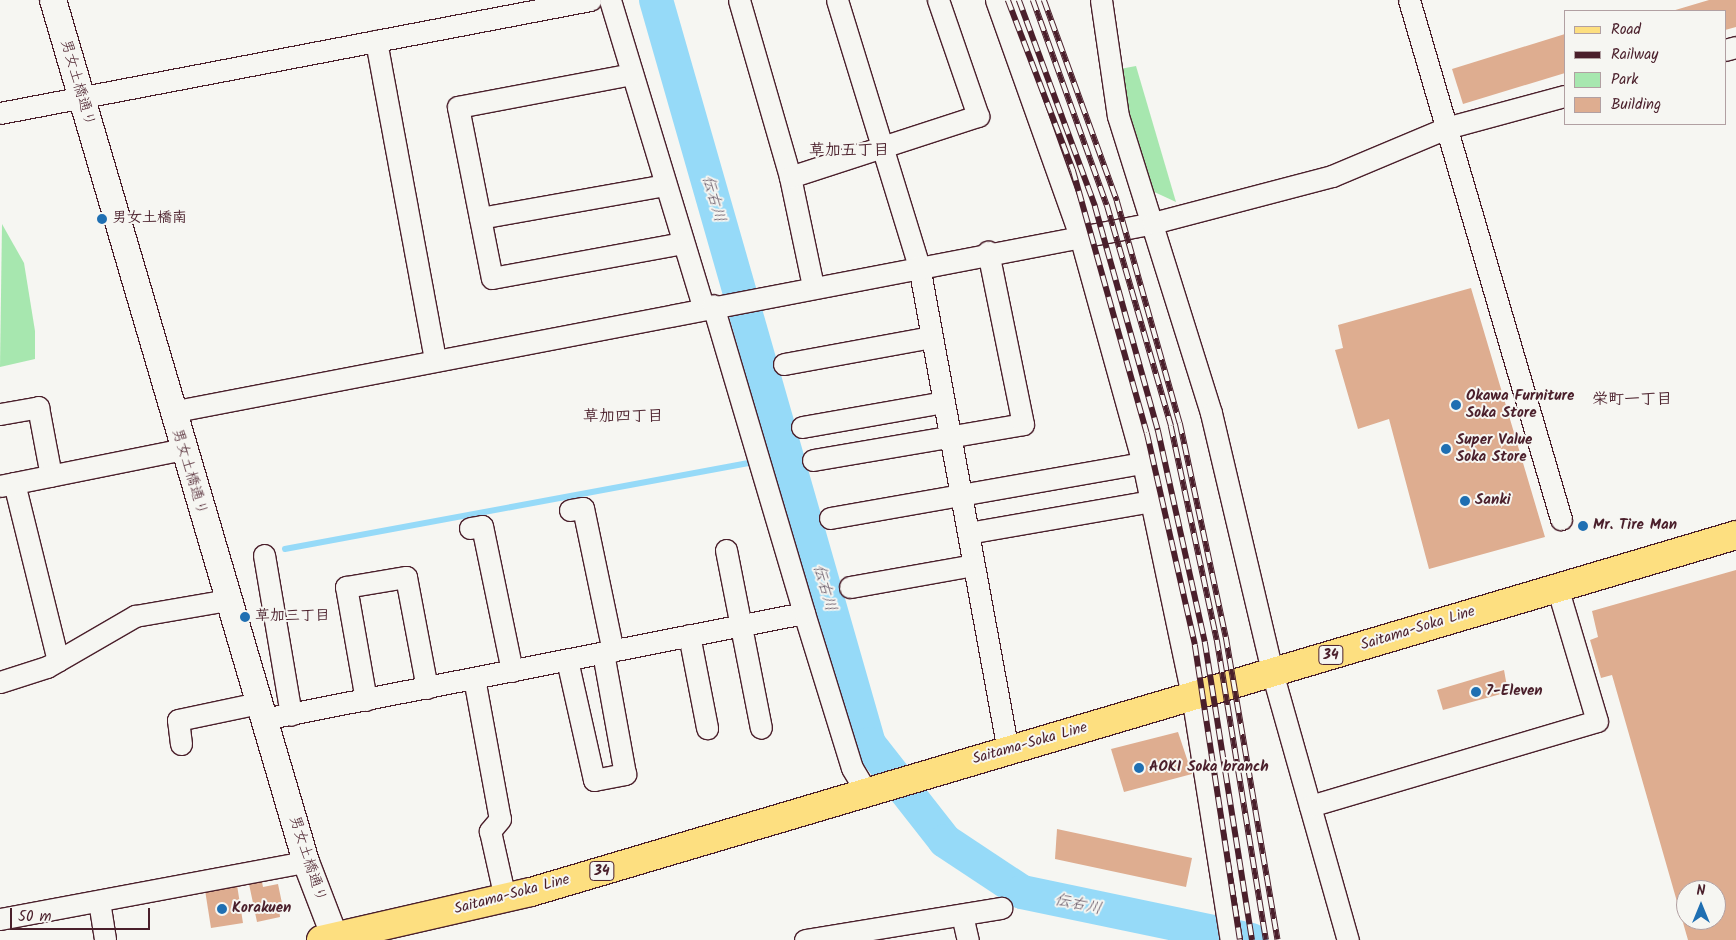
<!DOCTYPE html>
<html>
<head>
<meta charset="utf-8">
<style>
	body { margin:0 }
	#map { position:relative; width:1736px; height:940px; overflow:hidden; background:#f6f6f2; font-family:Kalam,"Klee One",sans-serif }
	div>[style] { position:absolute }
	.green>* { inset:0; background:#a7e7af }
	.stream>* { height:5.5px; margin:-2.75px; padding:0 2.75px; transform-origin:2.75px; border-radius:2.75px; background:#96daf8 }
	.river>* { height:34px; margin:-17px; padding:0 17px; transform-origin:17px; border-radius:17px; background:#96daf8 }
	.building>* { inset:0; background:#dead90 }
	.roads { filter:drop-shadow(1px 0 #4a1f2b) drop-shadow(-1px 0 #4a1f2b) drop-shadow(0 1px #4a1f2b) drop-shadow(0 -1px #4a1f2b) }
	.minor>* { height:21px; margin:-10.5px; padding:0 10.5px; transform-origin:10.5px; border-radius:10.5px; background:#f6f6f2 }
	.tertiary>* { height:26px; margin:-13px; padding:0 13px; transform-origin:13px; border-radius:13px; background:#f6f6f2 }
	.primary>* { height:28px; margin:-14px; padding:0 14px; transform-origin:14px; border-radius:14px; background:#fddf80 }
	.rail>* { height:5.5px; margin-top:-2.75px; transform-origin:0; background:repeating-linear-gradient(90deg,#f6f6f2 0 11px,#4a1f2b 0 22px); box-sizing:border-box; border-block:1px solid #4a1f2b }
	.dots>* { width:14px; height:14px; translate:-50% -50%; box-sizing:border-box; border:2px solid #f6f6f2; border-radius:50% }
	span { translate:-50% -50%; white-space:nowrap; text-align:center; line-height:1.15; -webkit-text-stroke:4px #f6f6f2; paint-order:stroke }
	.shield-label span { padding:1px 4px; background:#f6f6f2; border:1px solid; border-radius:4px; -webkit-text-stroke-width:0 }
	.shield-label { font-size:14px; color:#4a1f2b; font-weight:700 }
	.street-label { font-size:15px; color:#4a1f2b }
	.poi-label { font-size:15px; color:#4a1f2b; font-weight:700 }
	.left { translate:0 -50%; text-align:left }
	.neighbourhood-label { font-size:16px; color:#4a1f2b; font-weight:700 }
	.water-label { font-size:16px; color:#5d4e5e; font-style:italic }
	.legend { position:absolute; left:1564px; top:10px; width:162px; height:115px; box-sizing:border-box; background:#f6f6f2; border:1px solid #b1a0a2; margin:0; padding:6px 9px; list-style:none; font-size:15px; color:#4a1f2b }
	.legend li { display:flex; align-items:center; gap:10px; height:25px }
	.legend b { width:25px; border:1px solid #b1a0a2 }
	.north { position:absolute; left:1676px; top:880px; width:50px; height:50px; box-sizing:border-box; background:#f6f6f2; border:1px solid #b1a0a2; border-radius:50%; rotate:0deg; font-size:14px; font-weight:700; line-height:20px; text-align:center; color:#4a1f2b }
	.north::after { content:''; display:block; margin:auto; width:18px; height:22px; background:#1f6fb2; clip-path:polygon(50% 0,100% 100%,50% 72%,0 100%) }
	.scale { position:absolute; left:10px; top:908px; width:140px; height:22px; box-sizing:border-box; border:2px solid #4a1f2b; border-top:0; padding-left:6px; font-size:15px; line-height:18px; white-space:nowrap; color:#4a1f2b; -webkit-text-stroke:4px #f6f6f2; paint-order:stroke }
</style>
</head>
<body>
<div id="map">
	<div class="green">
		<i style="clip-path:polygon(1136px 66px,1176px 202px,1150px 190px,1134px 140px,1119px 81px,1120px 69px)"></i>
		<i style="clip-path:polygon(2px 224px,24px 263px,35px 331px,35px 359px,0 367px)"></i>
	</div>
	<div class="stream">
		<i style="left:764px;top:460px;width:23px;rotate:-10deg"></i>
		<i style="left:285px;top:549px;width:478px;rotate:-10.5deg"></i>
	</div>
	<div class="river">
		<i style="left:656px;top:0;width:774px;rotate:74.02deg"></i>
		<i style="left:869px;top:744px;width:123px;rotate:51.9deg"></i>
		<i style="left:945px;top:841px;width:92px;rotate:33.5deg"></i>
		<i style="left:1022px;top:892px;width:234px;rotate:11.8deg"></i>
	</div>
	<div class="building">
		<i style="clip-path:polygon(1709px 0,1736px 0,1736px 27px,1725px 30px,1725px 11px,1672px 11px)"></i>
		<i style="clip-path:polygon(1565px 34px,1565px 73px,1463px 104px,1452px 69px)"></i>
		<i style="clip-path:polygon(1471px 288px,1545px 537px,1429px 569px,1389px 419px,1358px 429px,1335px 350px,1343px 348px,1338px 325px)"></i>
		<i style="clip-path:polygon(evenodd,1736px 570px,1736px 940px,1688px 940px,1612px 675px,1601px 678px,1590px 640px,1598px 637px,1592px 611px,1736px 570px,1686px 890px,1716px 890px,1716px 920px,1686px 920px,1686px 890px)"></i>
		<i style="clip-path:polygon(1504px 670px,1508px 692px,1443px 710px,1437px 690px)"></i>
		<i style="clip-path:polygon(1178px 732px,1192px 774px,1124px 792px,1111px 749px)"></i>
		<i style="clip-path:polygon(1057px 829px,1192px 858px,1186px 887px,1055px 859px)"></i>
		<i style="clip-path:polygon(262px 882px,263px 887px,278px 884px,283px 908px,279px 909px,280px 917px,257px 922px,249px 884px)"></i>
		<i style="clip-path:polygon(237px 885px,243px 923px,211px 928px,205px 890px)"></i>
	</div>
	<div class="roads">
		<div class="minor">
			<i style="left:610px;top:0;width:321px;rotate:73.1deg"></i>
			<i style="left:739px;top:0;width:184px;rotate:73.9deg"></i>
			<i style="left:790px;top:177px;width:111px;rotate:78.1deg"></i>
			<i style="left:837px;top:0;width:278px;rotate:72.9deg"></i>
			<i style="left:919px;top:266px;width:492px;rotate:79.6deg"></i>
			<i style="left:996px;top:0;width:251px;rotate:70.4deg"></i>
			<i style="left:1080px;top:236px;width:236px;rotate:74.5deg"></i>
			<i style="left:1143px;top:463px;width:237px;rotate:78.1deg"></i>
			<i style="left:1192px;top:695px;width:248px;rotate:81deg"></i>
			<i style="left:1101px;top:0;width:117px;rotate:81.7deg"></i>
			<i style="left:1118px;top:116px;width:311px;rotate:72.6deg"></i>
			<i style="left:1211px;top:413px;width:266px;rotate:76.7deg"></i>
			<i style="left:1272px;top:672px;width:279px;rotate:74.2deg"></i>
			<i style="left:1409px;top:0;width:541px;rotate:73.68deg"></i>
			<i style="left:376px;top:41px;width:324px;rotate:79.5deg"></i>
			<i style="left:1725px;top:50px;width:11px;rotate:-15deg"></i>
			<i style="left:632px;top:74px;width:177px;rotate:169.3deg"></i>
			<i style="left:458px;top:107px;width:174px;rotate:78.8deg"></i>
			<i style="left:492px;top:278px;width:193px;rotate:-10.4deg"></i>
			<i style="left:0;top:113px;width:601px;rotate:-10.84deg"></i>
			<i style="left:790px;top:177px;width:198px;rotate:-18deg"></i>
			<i style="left:978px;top:116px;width:123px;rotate:-109deg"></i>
			<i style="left:480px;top:218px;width:188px;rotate:-10.1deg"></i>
			<i style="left:784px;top:364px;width:149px;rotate:-10.4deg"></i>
			<i style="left:171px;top:412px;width:1000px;rotate:-10.89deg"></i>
			<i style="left:1153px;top:223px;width:185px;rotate:-14.7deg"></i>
			<i style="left:1332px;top:176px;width:124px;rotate:-22.8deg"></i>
			<i style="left:1446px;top:128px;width:123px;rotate:-15.1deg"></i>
			<i style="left:0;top:414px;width:39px;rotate:-10deg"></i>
			<i style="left:38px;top:407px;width:70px;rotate:79.3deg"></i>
			<i style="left:802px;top:427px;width:144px;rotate:-10deg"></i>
			<i style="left:813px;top:460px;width:213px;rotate:-9.7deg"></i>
			<i style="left:1023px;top:424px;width:176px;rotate:-101.5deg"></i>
			<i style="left:14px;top:483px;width:183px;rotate:76.1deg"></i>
			<i style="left:0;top:486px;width:187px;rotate:-11.4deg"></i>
			<i style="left:570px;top:510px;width:13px;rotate:-9deg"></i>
			<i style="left:583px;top:508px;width:146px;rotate:78.2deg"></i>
			<i style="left:830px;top:518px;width:318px;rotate:-10deg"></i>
			<i style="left:470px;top:528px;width:12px;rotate:-9deg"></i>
			<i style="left:482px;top:526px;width:148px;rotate:78.3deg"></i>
			<i style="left:968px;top:533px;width:187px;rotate:-9.9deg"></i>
			<i style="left:726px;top:550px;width:181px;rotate:78.9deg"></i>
			<i style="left:264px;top:555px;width:162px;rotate:80.4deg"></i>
			<i style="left:850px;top:587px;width:125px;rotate:-10.1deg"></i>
			<i style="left:804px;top:613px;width:162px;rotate:72.8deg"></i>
			<i style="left:852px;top:768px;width:27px;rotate:59deg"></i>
			<i style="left:689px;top:635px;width:95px;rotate:79deg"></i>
			<i style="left:567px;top:660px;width:123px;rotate:77.3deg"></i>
			<i style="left:594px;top:780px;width:32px;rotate:-11deg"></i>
			<i style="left:625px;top:774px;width:123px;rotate:-100.3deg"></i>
			<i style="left:474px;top:678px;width:143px;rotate:79.6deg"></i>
			<i style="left:500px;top:819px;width:16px;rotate:130deg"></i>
			<i style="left:490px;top:831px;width:69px;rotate:77.4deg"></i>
			<i style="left:0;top:682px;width:49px;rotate:-17.7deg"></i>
			<i style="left:47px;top:667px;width:102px;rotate:-30.1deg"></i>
			<i style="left:135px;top:616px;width:94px;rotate:-9.8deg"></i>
			<i style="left:366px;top:700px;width:115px;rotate:-100deg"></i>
			<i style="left:346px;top:587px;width:61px;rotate:-9.5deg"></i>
			<i style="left:406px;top:577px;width:113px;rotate:79.3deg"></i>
			<i style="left:264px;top:719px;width:550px;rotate:-11.11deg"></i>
			<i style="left:804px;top:613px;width:321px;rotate:-106.5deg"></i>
			<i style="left:181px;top:744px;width:24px;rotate:-97deg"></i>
			<i style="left:178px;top:720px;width:83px;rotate:-11.9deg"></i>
			<i style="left:1310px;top:806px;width:299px;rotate:-16.5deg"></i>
			<i style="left:1597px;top:721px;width:140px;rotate:-106.6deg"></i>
			<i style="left:99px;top:901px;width:39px;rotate:81deg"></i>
			<i style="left:962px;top:915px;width:26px;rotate:77deg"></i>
			<i style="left:0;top:919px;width:311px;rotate:-10.6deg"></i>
			<i style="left:805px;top:940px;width:199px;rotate:-9.3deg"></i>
		</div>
		<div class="tertiary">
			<i style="left:53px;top:0;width:898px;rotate:73.64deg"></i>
			<i style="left:306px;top:862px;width:84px;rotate:69deg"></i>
		</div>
		<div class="primary">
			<i style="left:321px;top:940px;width:215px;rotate:-12.9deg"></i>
			<i style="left:531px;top:892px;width:1257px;rotate:-16.5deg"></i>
		</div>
	</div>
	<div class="rail">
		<i style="left:1008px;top:0;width:182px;rotate:69.1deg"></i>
		<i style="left:1073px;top:170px;width:273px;rotate:74.3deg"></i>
		<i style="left:1147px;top:433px;width:217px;rotate:77.2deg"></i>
		<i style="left:1195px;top:645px;width:298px;rotate:81.3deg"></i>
		<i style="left:1019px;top:0;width:220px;rotate:69.7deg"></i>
		<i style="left:1095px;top:206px;width:233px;rotate:74.3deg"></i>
		<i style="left:1158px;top:430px;width:217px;rotate:77.5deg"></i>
		<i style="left:1205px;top:642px;width:302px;rotate:81deg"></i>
		<i style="left:1033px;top:0;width:218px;rotate:70.2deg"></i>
		<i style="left:1107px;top:205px;width:230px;rotate:73.8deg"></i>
		<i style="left:1171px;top:426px;width:219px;rotate:77.9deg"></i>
		<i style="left:1217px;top:640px;width:304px;rotate:80.7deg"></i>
		<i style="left:1044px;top:0;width:214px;rotate:70deg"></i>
		<i style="left:1117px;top:201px;width:231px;rotate:74.2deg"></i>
		<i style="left:1180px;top:423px;width:219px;rotate:77.9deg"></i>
		<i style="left:1226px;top:637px;width:307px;rotate:80.3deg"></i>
	</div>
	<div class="dots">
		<i style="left:102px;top:219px;background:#1f6fb2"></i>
		<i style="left:1456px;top:405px;background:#1f6fb2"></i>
		<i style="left:1446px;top:449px;background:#1f6fb2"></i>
		<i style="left:1465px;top:501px;background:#1f6fb2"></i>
		<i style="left:1583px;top:526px;background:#1f6fb2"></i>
		<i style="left:245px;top:617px;background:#1f6fb2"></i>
		<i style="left:1476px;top:692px;background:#1f6fb2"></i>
		<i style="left:1139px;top:768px;background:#1f6fb2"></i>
		<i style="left:222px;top:909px;background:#1f6fb2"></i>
	</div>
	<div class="shield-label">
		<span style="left:1331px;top:655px">34</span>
		<span style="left:602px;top:871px">34</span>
	</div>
	<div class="street-label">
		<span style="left:77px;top:83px;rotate:74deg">男女土橋通り</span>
		<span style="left:189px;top:472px;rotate:73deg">男女土橋通り</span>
		<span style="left:1418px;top:629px;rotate:-17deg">Saitama-Soka Line</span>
		<span style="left:1030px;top:744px;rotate:-16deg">Saitama-Soka Line</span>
		<span style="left:307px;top:859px;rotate:72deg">男女土橋通り</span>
		<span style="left:512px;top:895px;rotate:-15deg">Saitama-Soka Line</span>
	</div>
	<div class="poi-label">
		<span class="left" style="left:112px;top:219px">男女土橋南</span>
		<span class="left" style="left:1466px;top:405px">Okawa Furniture<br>Soka Store</span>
		<span class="left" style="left:1456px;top:449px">Super Value<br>Soka Store</span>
		<span class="left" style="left:1475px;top:501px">Sanki</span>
		<span class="left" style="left:1593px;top:526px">Mr. Tire Man</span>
		<span class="left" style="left:255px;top:617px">草加三丁目</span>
		<span class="left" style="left:1486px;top:692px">7-Eleven</span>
		<span class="left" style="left:1149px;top:768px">AOKI Soka branch</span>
		<span class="left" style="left:232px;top:909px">Korakuen</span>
	</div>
	<div class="neighbourhood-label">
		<span style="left:849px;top:151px">草加五丁目</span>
		<span style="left:1632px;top:400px">栄町一丁目</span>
		<span style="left:623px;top:417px">草加四丁目</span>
	</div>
	<div class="water-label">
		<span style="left:713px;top:199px;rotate:74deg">伝右川</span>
		<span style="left:824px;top:588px;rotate:74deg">伝右川</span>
		<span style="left:1078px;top:905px;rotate:12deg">伝右川</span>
	</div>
	<ul class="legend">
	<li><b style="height:6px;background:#fddf80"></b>Road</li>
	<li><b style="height:6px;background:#4a1f2b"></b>Railway</li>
	<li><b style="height:14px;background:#a7e7af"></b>Park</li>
	<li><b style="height:14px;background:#dead90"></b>Building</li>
	</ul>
	<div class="north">N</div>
	<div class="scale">50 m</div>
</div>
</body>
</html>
